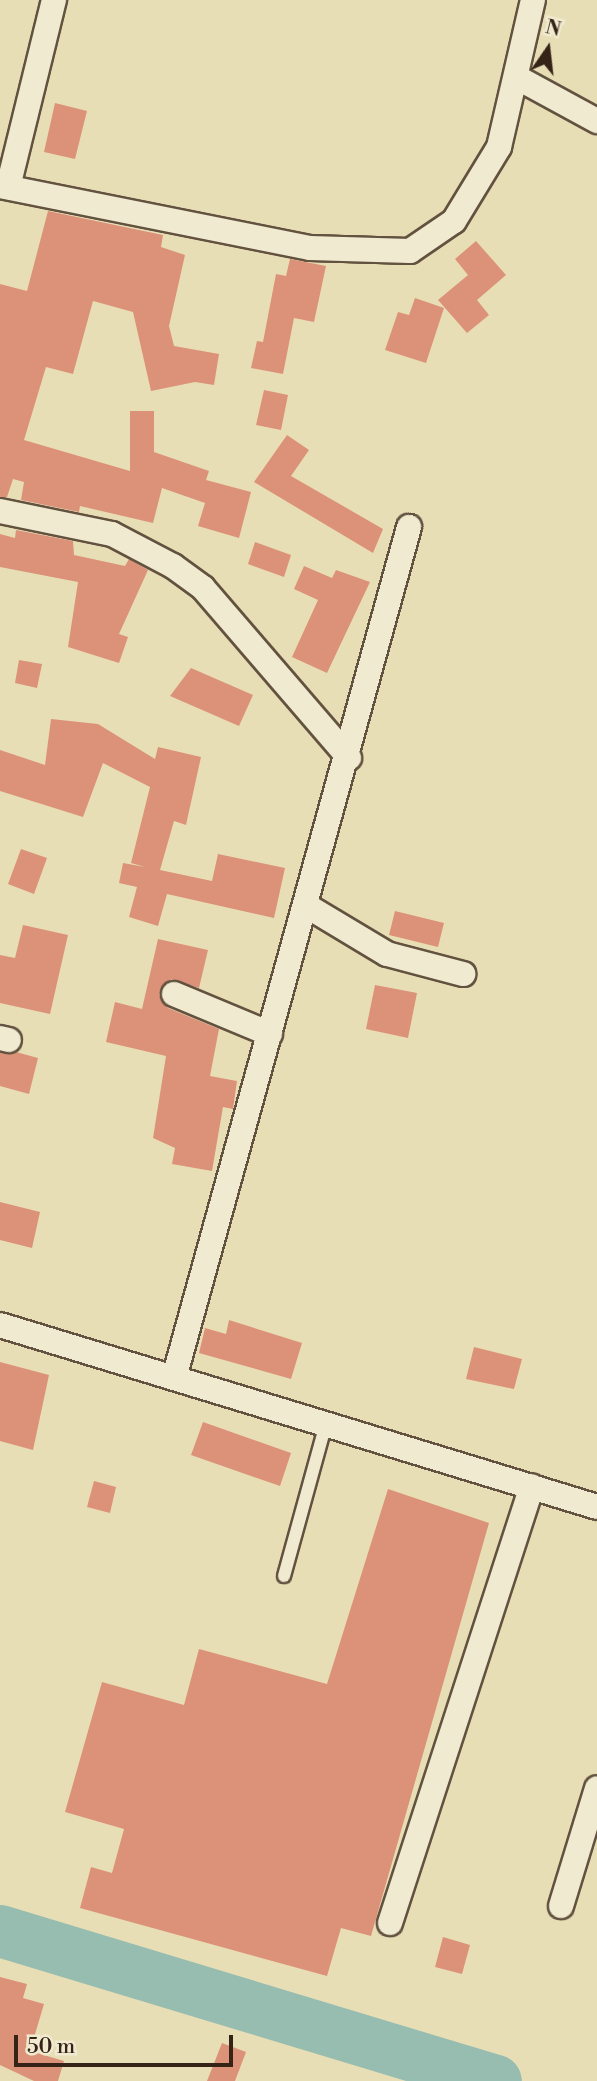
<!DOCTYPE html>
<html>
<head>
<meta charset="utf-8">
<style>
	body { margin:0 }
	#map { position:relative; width:597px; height:2081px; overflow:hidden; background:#e8deb6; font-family:"Libre Bodoni",serif }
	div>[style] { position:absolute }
	.river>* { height:52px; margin:-26px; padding:0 26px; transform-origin:26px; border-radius:26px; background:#97bcb0 }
	.building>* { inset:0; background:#dc9279 }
	.roads { filter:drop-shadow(2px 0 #62523f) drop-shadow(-2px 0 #62523f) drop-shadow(0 2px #62523f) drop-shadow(0 -2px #62523f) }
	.service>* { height:12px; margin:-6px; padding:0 6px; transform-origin:6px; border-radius:6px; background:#f0ead0 }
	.minor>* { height:24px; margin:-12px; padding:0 12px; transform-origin:12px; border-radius:12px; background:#f0ead0 }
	span { translate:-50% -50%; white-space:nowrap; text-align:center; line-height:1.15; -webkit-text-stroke:5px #f0ead0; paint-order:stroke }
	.north { position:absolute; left:513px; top:14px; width:70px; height:70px; -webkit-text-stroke:5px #f0ead0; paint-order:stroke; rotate:14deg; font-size:19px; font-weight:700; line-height:28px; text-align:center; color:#352317 }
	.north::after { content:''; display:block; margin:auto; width:24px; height:32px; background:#352317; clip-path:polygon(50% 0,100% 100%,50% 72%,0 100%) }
	.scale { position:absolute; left:14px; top:2035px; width:219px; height:32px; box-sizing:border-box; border:4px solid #352317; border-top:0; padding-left:9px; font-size:21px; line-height:24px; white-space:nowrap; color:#352317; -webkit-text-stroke:5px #f0ead0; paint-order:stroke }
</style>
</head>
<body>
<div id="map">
	<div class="river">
		<i style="left:0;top:1931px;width:518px;rotate:16.83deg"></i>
	</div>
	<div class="building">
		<i style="clip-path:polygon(55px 103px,87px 111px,75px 159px,44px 152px)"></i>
		<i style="clip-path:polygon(48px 211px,163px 235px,161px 247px,185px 255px,169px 326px,174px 346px,219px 354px,214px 385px,195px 382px,151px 391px,133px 312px,93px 301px,73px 374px,46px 367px,24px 440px,130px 471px,130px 411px,154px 411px,154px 452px,209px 471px,206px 480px,251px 492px,239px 538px,198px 526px,205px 503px,162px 488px,153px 523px,80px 506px,79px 512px,21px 500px,24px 482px,13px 479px,7px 497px,0 497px,0 284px,27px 291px)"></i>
		<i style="clip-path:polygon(476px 241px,506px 275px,477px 300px,489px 315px,467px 333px,438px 300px,468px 275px,455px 259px)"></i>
		<i style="clip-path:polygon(290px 259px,326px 266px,314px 322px,294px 318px,283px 374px,251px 368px,257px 341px,263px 342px,276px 274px,286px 276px)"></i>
		<i style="clip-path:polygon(415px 298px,444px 308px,426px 363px,385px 350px,398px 312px,409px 315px)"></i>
		<i style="clip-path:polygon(264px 390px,288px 395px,281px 430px,256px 425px)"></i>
		<i style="clip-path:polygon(287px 435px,309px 450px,291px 476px,383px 529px,373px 553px,254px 482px)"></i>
		<i style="clip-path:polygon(16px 530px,73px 541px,74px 555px,125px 566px,129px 559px,148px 570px,119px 634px,128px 637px,119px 663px,68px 647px,78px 582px,0 567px,0 534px,15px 538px)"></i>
		<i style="clip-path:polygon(255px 542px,291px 555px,284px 577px,248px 564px)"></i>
		<i style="clip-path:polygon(304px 566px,332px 578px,336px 570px,370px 582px,327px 673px,292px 657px,318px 600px,294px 589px)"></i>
		<i style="clip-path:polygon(19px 660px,42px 664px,37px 688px,15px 683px)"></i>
		<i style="clip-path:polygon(191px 668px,253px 695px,239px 726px,170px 696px)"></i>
		<i style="clip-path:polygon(51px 719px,98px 724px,155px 759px,158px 747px,201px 757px,186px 825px,174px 821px,160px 870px,212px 881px,218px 854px,285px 868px,274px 918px,167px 894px,158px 926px,129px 917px,137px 887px,119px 883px,123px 863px,145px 867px,131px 863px,150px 787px,103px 763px,83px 817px,0 791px,0 750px,45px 765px)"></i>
		<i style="clip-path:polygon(21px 849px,47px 858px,34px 894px,8px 884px)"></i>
		<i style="clip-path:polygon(395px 911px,444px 923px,438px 947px,389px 935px)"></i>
		<i style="clip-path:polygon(23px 925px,68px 935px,50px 1014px,0 1003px,0 955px,15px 958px)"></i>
		<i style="clip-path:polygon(158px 939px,208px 950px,199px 988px,171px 979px,159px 995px,168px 1008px,219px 1029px,210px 1076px,237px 1081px,233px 1109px,223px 1107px,212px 1171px,172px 1164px,175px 1148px,153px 1138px,166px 1056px,106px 1042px,115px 1002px,142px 1009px)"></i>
		<i style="clip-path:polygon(375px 985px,417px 993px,408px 1038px,366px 1029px)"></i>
		<i style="clip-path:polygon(16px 1052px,38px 1058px,29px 1094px,0 1086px,0 1053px)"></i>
		<i style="clip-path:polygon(0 1202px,40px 1212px,32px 1248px,0 1240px)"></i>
		<i style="clip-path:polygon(229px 1320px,302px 1343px,291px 1379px,199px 1353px,205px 1328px,226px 1334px)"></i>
		<i style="clip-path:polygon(474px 1347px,522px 1359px,514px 1389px,466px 1379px)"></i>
		<i style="clip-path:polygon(0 1362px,49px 1375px,33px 1450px,0 1441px)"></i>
		<i style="clip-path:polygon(203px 1422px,291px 1453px,280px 1486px,191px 1455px)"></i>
		<i style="clip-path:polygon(94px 1481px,116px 1487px,110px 1513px,87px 1507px)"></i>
		<i style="clip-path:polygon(388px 1489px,489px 1523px,371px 1936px,341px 1928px,327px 1976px,80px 1908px,91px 1867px,112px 1873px,124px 1829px,65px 1812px,102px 1682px,184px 1705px,199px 1649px,327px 1684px)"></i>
		<i style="clip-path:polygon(443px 1937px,470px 1945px,462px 1974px,435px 1967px)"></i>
		<i style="clip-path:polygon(0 1977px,27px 1984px,23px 1998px,44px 2004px,30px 2051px,64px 2061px,58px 2081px,34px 2081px,0 2065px)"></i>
		<i style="clip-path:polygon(222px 2043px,246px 2052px,235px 2081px,207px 2081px)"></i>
	</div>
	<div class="roads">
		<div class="service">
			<i style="left:284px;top:1576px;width:158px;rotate:-74.6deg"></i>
		</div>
		<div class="minor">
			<i style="left:518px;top:78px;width:90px;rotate:28.6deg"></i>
			<i style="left:0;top:186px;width:316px;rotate:11.3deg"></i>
			<i style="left:310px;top:248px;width:100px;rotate:1.7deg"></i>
			<i style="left:410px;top:251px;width:53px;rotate:-34.3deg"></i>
			<i style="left:454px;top:221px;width:87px;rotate:-58.7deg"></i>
			<i style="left:499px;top:147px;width:151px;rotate:-77deg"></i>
			<i style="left:8px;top:187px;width:193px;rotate:-76.2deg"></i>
			<i style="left:0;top:511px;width:114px;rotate:11.6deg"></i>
			<i style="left:112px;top:534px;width:69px;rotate:27.7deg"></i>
			<i style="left:173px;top:566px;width:37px;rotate:36deg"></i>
			<i style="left:203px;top:588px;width:224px;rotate:49.3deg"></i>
			<i style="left:307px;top:906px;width:93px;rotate:31deg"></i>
			<i style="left:387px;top:954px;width:79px;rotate:14.7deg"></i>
			<i style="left:174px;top:994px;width:104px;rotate:22.6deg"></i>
			<i style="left:0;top:1038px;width:9px;rotate:13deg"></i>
			<i style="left:0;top:1325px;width:624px;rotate:16.95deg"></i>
			<i style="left:174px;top:1378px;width:883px;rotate:-74.56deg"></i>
			<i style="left:561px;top:1906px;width:123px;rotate:-73deg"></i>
			<i style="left:390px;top:1923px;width:459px;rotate:-72deg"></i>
		</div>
	</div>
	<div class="north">N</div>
	<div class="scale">50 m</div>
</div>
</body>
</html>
